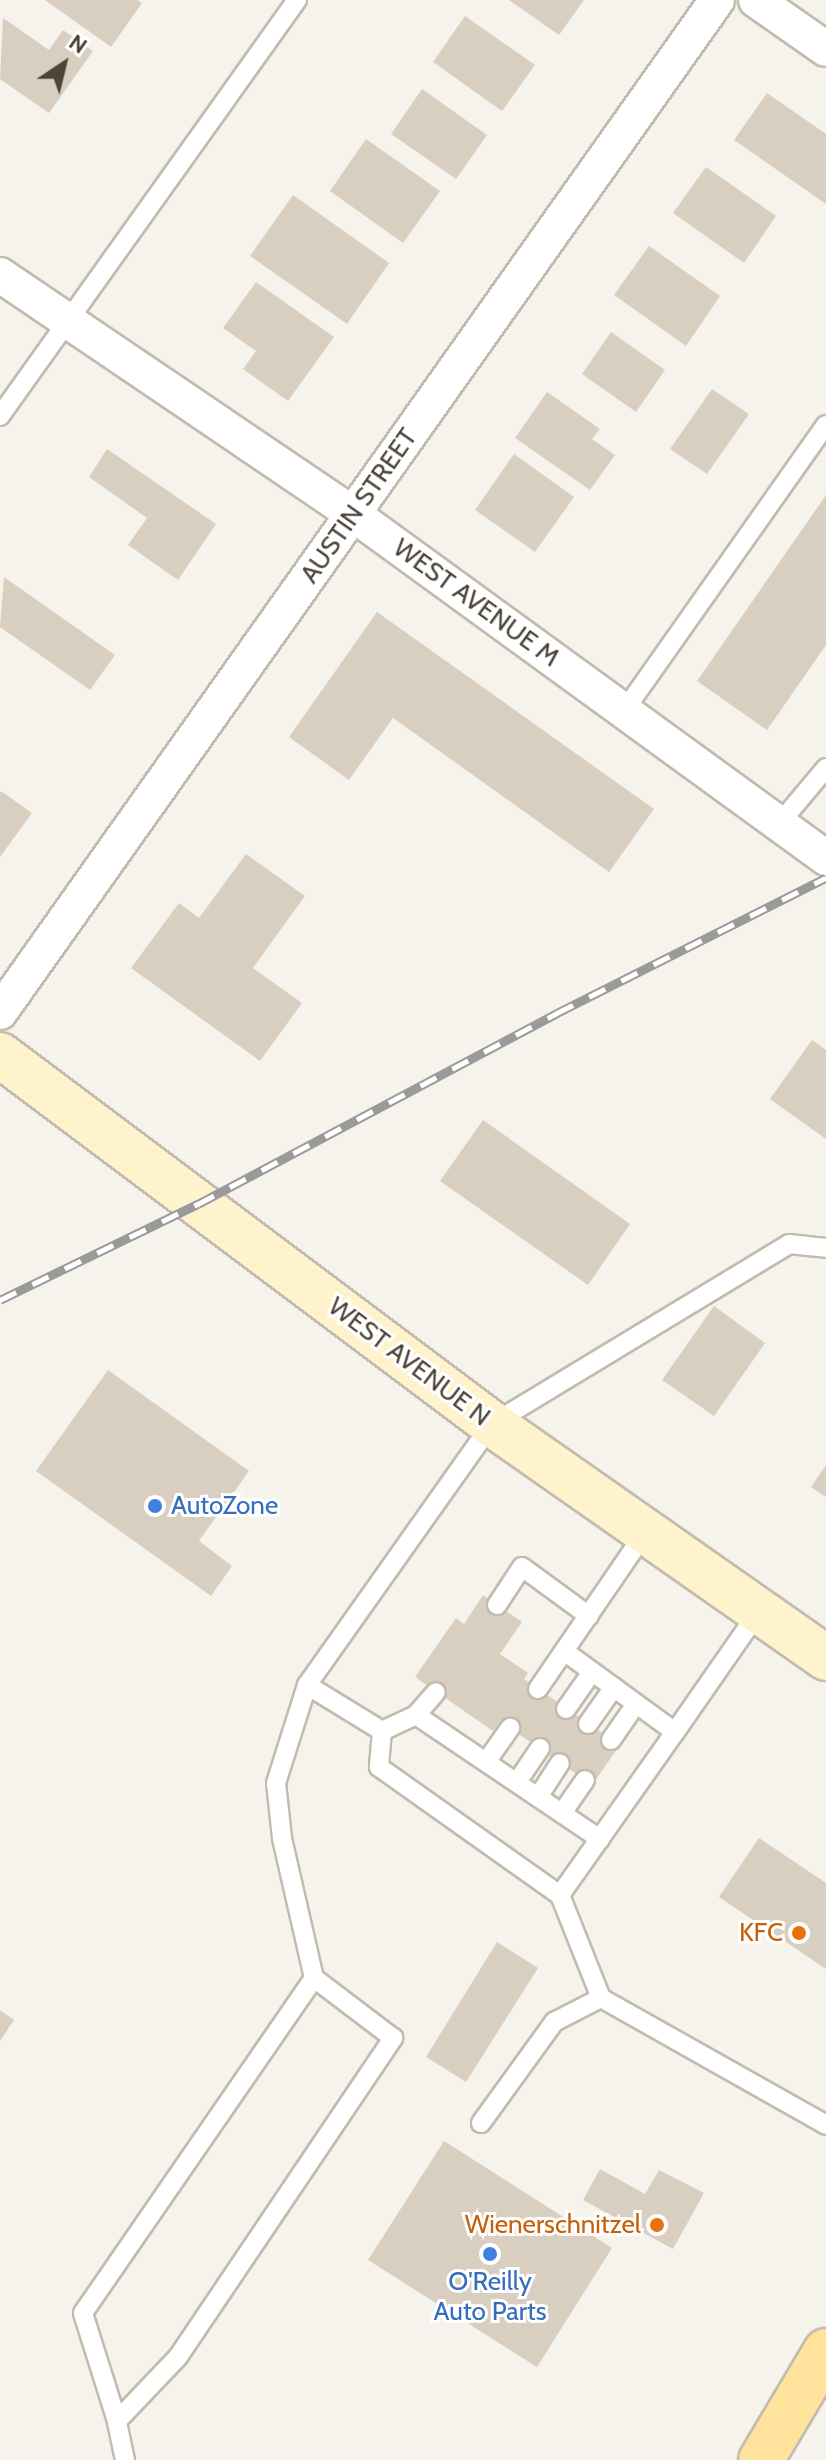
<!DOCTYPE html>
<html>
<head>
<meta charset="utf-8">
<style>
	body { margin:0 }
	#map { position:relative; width:826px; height:2460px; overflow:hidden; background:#f6f3ec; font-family:Cabin,sans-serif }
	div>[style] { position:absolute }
	.building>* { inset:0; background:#d8cfc1 }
	.roads { filter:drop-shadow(2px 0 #c2bbae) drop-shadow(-2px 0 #c2bbae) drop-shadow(0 2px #c2bbae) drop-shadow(0 -2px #c2bbae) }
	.service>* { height:18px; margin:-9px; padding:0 9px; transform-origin:9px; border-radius:9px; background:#fff }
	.minor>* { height:34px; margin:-17px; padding:0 17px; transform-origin:17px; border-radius:17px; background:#fff }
	.secondary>* { height:44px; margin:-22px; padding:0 22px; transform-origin:22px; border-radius:22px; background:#fff3cd }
	.primary>* { height:44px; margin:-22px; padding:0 22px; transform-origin:22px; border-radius:22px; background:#ffe39c }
	.rail>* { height:9px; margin-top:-4.5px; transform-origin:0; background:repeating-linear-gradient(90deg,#fff 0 18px,#9a9a9a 0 36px); box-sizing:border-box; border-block:2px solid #9a9a9a }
	.dots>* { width:22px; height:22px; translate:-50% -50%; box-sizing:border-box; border:4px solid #fff; border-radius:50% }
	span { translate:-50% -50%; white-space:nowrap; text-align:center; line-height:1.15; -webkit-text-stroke:6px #fff; paint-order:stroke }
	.street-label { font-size:26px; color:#4b4439 }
	.shop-label { font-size:26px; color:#366cbe }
	.left { translate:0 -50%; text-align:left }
	.food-label { font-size:26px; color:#c56008 }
	.right { translate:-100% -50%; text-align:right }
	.north { position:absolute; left:24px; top:24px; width:80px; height:80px; -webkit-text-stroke:6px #fff; paint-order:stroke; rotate:35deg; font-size:22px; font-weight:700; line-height:32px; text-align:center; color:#4b4439 }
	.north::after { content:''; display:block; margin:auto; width:28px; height:36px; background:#4b4439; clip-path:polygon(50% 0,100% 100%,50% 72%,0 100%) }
</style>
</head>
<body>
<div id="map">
	<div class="building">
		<i style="clip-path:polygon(45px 0,137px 0,142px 3px,111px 47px)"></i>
		<i style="clip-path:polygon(509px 0,584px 0,559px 35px)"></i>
		<i style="clip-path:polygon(465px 16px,535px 65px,502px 111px,433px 62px)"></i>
		<i style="clip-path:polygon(3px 18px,49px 50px,63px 30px,93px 51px,49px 113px,0 79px)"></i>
		<i style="clip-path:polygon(422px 89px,487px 135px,456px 179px,391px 134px)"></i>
		<i style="clip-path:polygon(767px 93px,826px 134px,826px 204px,734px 140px)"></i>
		<i style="clip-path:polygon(366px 139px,440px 191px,403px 243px,330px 191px)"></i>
		<i style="clip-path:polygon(706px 167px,776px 216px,744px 263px,673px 213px)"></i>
		<i style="clip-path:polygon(293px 195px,389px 263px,347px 324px,250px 256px)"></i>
		<i style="clip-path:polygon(649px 246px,720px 296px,686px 346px,614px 295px)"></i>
		<i style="clip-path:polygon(256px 282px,334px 337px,288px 401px,243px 369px,256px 351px,223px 328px)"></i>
		<i style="clip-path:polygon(611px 332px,665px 370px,636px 412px,582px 374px)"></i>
		<i style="clip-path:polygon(712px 389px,749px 414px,707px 474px,670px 449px)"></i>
		<i style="clip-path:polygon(547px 392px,600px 429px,592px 439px,615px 455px,590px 490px,515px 438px)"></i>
		<i style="clip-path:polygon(107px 449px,216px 524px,178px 580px,128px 545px,147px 518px,89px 477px)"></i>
		<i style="clip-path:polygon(514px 454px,574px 497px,535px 552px,475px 510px)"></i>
		<i style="clip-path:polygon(826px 495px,826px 645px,767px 730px,697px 681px)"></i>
		<i style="clip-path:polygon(4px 577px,115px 655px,90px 690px,0 627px)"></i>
		<i style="clip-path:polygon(377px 612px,654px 809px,609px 872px,393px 718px,349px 780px,289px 737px)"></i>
		<i style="clip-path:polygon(1px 791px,32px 813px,0 857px,0 793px)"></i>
		<i style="clip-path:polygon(246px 854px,305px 896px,253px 968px,302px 1003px,260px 1061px,131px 968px,179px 903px,199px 918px)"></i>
		<i style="clip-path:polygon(812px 1040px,826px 1050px,826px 1139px,770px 1099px)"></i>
		<i style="clip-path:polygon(483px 1120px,630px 1224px,588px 1285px,440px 1181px)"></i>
		<i style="clip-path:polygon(714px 1306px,765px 1343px,714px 1416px,662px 1380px)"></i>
		<i style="clip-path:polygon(108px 1370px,249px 1471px,199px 1541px,232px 1566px,211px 1596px,36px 1471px)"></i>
		<i style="clip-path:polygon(826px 1465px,826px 1497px,811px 1487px)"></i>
		<i style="clip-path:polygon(483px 1595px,522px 1622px,500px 1654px,528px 1673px,524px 1679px,620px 1745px,592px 1785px,500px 1721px,493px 1731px,415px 1677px,456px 1618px,464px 1624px)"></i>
		<i style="clip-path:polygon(759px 1838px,826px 1883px,826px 1969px,719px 1897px)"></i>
		<i style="clip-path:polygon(497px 1942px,538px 1968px,466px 2082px,426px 2057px)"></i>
		<i style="clip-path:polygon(0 2010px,14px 2020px,0 2041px)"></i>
		<i style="clip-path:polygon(444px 2141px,612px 2248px,537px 2367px,368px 2260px)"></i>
		<i style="clip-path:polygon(600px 2169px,645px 2194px,659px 2170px,704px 2193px,673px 2249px,583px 2200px)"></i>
	</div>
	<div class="roads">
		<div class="service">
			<i style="left:0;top:416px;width:511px;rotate:-54.48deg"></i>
			<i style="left:624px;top:711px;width:350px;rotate:-54.8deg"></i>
			<i style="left:779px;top:824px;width:73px;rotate:-50deg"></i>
			<i style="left:497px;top:1605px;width:45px;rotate:-56.7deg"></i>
			<i style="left:522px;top:1567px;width:83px;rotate:36.2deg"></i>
			<i style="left:307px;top:1685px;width:88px;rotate:31.5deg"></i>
			<i style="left:382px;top:1731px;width:36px;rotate:95deg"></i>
			<i style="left:379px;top:1767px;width:222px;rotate:35.3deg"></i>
			<i style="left:560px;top:1895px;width:199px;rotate:-54.8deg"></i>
			<i style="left:675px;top:1732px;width:137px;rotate:-143.9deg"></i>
			<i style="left:538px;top:1689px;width:191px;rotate:-55.6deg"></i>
			<i style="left:566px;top:1709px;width:45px;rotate:-54.9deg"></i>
			<i style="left:416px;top:1715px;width:30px;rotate:-49deg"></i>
			<i style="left:588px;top:1724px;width:45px;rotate:-54.9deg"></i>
			<i style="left:382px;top:1731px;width:38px;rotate:-25deg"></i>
			<i style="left:416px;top:1715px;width:222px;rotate:34deg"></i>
			<i style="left:675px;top:1732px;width:147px;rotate:-55.2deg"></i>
			<i style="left:611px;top:1740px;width:44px;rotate:-55.2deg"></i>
			<i style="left:486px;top:1762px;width:42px;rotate:-54.8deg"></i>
			<i style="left:517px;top:1782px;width:41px;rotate:-55.9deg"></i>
			<i style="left:538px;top:1797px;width:40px;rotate:-57.1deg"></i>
			<i style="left:562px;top:1813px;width:40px;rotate:-55.1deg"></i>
			<i style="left:560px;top:1895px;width:111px;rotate:68.3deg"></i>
			<i style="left:601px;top:1998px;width:258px;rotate:29.4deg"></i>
			<i style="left:481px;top:2123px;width:125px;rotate:-54.1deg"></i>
			<i style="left:554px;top:2022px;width:53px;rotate:-27.1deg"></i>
			<i style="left:117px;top:2421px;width:113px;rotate:-107.5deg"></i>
			<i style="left:83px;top:2313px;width:407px;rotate:-55.4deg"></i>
			<i style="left:314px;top:1978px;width:144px;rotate:-102.9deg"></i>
			<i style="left:282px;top:1838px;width:55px;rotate:-96.2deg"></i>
			<i style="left:276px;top:1783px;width:103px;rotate:-72.4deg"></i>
			<i style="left:307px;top:1685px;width:320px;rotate:-54.7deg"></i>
			<i style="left:492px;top:1424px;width:347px;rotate:-31.2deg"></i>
			<i style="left:789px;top:1244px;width:37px;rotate:6deg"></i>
			<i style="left:125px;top:2460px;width:40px;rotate:-102deg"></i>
			<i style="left:117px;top:2421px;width:88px;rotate:-46.4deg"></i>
			<i style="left:178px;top:2357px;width:385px;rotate:-56deg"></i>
			<i style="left:393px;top:2038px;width:99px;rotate:-142.8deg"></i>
		</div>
		<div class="minor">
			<i style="left:756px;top:0;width:85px;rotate:35deg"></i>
			<i style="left:0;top:275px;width:426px;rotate:34.1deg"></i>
			<i style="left:353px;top:514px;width:585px;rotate:36.03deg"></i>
			<i style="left:0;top:1012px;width:1240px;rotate:-54.68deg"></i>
		</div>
		<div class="secondary">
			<i style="left:0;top:1055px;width:615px;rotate:36.87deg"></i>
			<i style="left:492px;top:1424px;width:408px;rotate:35deg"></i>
		</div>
		<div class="primary">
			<i style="left:761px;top:2460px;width:127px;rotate:-59.2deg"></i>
		</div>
	</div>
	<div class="rail">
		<i style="left:0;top:1300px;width:220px;rotate:-25.9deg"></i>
		<i style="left:198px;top:1204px;width:407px;rotate:-28deg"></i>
		<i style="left:557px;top:1013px;width:301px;rotate:-26.7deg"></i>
	</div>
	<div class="dots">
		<i style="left:155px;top:1506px;background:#3f7fe0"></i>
		<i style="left:799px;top:1933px;background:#e8710a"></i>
		<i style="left:657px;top:2225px;background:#e8710a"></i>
		<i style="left:490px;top:2254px;background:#3f7fe0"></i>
	</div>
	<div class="street-label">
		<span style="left:359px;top:506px;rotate:-55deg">AUSTIN STREET</span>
		<span style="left:476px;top:603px;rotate:36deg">WEST AVENUE M</span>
		<span style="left:409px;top:1362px;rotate:37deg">WEST AVENUE N</span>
	</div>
	<div class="shop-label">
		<span class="left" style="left:171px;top:1506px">AutoZone</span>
		<span style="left:490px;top:2297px">O'Reilly<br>Auto Parts</span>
	</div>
	<div class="food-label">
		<span class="right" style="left:783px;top:1933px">KFC</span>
		<span class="right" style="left:641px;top:2225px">Wienerschnitzel</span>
	</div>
	<div class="north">N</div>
</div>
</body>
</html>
